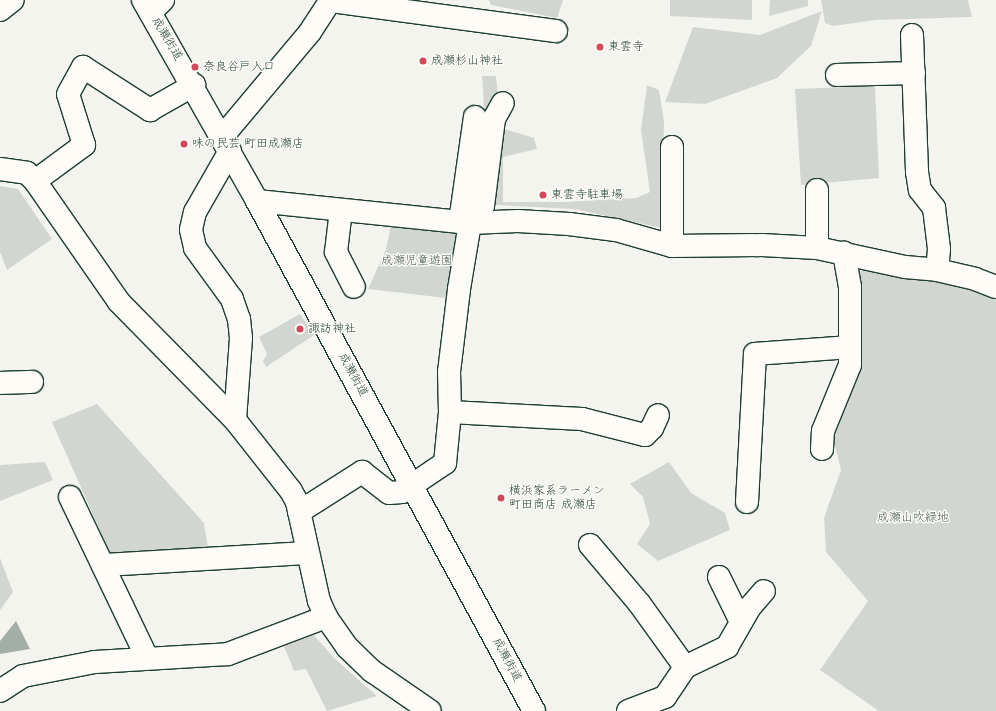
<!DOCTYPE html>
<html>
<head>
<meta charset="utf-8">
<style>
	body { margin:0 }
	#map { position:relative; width:996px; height:711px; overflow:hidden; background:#f4f4ef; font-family:"Shantell Sans","Klee One",sans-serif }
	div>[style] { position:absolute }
	.green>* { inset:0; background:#d1d6d1 }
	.water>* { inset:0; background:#a3aea7 }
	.roads { filter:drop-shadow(1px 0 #1f3d34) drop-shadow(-1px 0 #1f3d34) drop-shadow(0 1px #1f3d34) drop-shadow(0 -1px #1f3d34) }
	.minor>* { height:22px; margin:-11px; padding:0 11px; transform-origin:11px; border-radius:11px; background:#fdfcf7 }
	.major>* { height:22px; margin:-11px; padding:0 11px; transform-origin:11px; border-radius:11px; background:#fdfcf7 }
	.dots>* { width:11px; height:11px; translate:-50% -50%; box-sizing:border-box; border:2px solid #fdfcf7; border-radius:50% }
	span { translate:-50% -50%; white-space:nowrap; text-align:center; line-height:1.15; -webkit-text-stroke:3px #fdfcf7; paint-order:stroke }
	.street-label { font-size:12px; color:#1f3d34 }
	.poi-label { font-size:12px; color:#1f3d34 }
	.left { translate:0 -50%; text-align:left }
	.park-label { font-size:12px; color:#435c53 }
</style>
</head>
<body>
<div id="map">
	<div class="green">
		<i style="clip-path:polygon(489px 0,563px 0,557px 18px,491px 5px)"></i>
		<i style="clip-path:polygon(670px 0,752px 0,752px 20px,670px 16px)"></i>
		<i style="clip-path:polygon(770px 0,808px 0,808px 6px,769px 16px)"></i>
		<i style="clip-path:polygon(821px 0,968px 0,972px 17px,876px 20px,833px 26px,825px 23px)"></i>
		<i style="clip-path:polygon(822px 11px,811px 46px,777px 78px,705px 104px,665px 102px,693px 27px,760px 35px)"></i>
		<i style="clip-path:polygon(482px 76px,496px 76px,501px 128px,534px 138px,537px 149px,503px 157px,503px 202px,564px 202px,636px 198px,650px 192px,641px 130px,647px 85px,659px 90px,664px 122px,662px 228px,574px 209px,476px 204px,485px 121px)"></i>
		<i style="clip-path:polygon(875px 86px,879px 178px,801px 185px,795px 89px)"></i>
		<i style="clip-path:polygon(0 186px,18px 189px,52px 239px,7px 270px,0 252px)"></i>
		<i style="clip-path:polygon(391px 225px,457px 231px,446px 298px,368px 289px,386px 249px)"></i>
		<i style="clip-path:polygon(867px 266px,996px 293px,996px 711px,879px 711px,820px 670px,868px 601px,826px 552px,824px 518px,841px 470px,832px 434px,856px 276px)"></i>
		<i style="clip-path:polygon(300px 314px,314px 335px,266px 367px,263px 361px,267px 354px,259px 337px)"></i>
		<i style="clip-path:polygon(97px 404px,204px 523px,209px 555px,113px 560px,52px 422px)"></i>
		<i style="clip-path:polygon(45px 462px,53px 480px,0 501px,0 465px)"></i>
		<i style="clip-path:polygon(669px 462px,691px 493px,725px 513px,730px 530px,658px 561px,637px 544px,650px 524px,643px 497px,630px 484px)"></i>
		<i style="clip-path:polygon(0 558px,13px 592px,0 610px)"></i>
		<i style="clip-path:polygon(314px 635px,334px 658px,377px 696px,327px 711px,306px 669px,294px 671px,284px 646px)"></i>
	</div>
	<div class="water">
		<i style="clip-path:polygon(16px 621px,30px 649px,0 654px,0 641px)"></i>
	</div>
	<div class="roads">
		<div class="minor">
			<i style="left:331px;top:1px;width:227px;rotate:7.6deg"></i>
			<i style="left:0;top:10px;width:16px;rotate:-38deg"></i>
			<i style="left:151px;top:12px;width:17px;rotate:-45deg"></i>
			<i style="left:912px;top:35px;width:137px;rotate:87.9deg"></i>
			<i style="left:917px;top:172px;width:18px;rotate:81deg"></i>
			<i style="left:920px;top:190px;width:23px;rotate:52deg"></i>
			<i style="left:934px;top:208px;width:41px;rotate:83deg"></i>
			<i style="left:939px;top:249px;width:21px;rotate:95deg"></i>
			<i style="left:837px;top:75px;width:77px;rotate:-1.5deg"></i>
			<i style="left:222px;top:137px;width:137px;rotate:-50deg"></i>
			<i style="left:310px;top:32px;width:38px;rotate:-57deg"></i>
			<i style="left:230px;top:151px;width:70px;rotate:119.8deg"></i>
			<i style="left:195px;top:212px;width:18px;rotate:103deg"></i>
			<i style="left:191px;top:230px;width:18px;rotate:77deg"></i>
			<i style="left:195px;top:248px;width:63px;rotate:54deg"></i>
			<i style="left:232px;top:299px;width:21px;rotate:71deg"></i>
			<i style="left:239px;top:319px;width:19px;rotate:84deg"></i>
			<i style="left:241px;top:338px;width:82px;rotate:94.2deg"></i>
			<i style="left:0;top:169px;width:27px;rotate:8deg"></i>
			<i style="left:27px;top:173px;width:11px;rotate:45deg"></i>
			<i style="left:35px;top:181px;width:147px;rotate:55.2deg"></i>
			<i style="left:119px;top:302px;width:165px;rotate:45.5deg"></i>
			<i style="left:235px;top:420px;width:90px;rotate:51.7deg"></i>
			<i style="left:291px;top:491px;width:13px;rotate:61deg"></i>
			<i style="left:297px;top:502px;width:101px;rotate:77.5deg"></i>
			<i style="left:319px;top:601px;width:17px;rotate:66deg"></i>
			<i style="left:326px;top:617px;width:37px;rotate:55deg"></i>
			<i style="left:347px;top:647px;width:35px;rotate:44deg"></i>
			<i style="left:372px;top:671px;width:70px;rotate:34.6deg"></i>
			<i style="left:35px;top:181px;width:61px;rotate:-36.3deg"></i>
			<i style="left:84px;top:145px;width:53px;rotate:-107.4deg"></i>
			<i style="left:68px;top:94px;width:31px;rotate:-61deg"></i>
			<i style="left:83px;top:67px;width:80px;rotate:32.7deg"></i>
			<i style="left:150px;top:110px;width:51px;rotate:-29.6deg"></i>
			<i style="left:257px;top:201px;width:214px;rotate:5.9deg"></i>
			<i style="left:470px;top:223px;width:48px;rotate:-2.4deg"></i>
			<i style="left:518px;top:221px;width:51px;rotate:3.4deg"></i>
			<i style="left:569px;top:224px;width:47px;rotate:7.3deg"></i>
			<i style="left:616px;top:230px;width:58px;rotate:15.9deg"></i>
			<i style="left:672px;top:246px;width:90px;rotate:-0.6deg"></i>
			<i style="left:762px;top:245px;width:55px;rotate:3.1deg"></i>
			<i style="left:817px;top:248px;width:90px;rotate:12.2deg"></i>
			<i style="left:905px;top:267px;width:32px;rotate:5deg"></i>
			<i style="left:937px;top:270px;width:39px;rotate:13deg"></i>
			<i style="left:975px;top:279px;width:22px;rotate:21deg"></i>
			<i style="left:341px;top:210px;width:42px;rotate:96.8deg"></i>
			<i style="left:336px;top:252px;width:39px;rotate:63deg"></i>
			<i style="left:460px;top:222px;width:106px;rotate:-81.9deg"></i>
			<i style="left:672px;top:246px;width:99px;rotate:-90deg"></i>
			<i style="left:817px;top:248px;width:58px;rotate:-90deg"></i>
			<i style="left:0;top:383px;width:32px;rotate:-2deg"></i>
			<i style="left:450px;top:412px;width:132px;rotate:3deg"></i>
			<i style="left:582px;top:419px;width:65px;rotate:14.3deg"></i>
			<i style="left:645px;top:435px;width:10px;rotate:-45deg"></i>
			<i style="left:652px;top:428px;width:14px;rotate:-65deg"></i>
			<i style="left:822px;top:449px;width:18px;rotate:-87deg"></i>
			<i style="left:823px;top:431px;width:71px;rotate:-67.8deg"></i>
			<i style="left:850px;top:365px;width:78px;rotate:-90deg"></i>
			<i style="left:850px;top:287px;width:35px;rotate:-100deg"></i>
			<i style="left:70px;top:497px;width:178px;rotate:64.4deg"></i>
			<i style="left:747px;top:502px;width:148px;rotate:-86.9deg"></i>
			<i style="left:755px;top:354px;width:95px;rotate:-4.2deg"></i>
			<i style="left:299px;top:512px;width:75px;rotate:-32.4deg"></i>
			<i style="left:362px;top:472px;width:34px;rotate:38deg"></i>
			<i style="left:389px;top:493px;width:13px;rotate:-4deg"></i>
			<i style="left:402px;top:492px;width:52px;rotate:-34deg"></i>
			<i style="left:445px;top:463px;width:51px;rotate:-84.4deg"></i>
			<i style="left:450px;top:412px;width:40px;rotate:-91.4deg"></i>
			<i style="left:449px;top:372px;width:84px;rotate:-83.1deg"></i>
			<i style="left:459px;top:289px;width:67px;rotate:-80.5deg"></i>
			<i style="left:470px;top:223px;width:21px;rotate:-53deg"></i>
			<i style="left:483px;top:206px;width:88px;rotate:-82.8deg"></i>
			<i style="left:494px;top:119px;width:18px;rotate:-61deg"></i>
			<i style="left:590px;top:545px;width:76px;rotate:49.8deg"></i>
			<i style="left:639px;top:603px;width:79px;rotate:54.3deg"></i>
			<i style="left:103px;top:565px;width:205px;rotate:-3.4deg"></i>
			<i style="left:719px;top:577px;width:50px;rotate:63.9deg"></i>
			<i style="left:0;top:691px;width:27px;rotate:-33deg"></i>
			<i style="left:23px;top:676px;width:73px;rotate:-11deg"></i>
			<i style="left:95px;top:662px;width:133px;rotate:-3.4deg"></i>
			<i style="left:228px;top:654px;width:105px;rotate:-20.7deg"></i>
			<i style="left:628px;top:711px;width:40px;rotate:-21deg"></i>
			<i style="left:665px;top:697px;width:36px;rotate:-56deg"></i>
			<i style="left:685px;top:667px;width:47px;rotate:-25.5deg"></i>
			<i style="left:727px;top:647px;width:46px;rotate:-60.1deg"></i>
			<i style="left:750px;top:607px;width:21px;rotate:-49deg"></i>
		</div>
		<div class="major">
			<i style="left:143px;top:0;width:231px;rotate:60.4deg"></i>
			<i style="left:257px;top:201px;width:580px;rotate:61.49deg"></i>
		</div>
	</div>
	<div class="dots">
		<i style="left:600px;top:47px;background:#d1495b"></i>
		<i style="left:423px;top:61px;background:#d1495b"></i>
		<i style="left:195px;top:67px;background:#d1495b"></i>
		<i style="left:184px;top:144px;background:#d1495b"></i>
		<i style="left:543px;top:195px;background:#d1495b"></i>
		<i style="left:300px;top:329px;background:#d1495b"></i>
		<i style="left:501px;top:498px;background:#d1495b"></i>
	</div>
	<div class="street-label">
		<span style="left:167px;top:39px;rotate:59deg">成瀬街道</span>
		<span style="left:353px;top:375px;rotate:61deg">成瀬街道</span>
		<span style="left:507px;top:660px;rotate:62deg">成瀬街道</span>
	</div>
	<div class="poi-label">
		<span class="left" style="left:608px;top:47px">東雲寺</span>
		<span class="left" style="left:431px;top:61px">成瀬杉山神社</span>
		<span class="left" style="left:203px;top:67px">奈良谷戸入口</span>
		<span class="left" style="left:192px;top:144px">味の民芸 町田成瀬店</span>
		<span class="left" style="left:551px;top:195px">東雲寺駐車場</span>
		<span class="left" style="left:308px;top:329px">諏訪神社</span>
		<span class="left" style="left:509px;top:498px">横浜家系ラーメン<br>町田商店 成瀬店</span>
	</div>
	<div class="park-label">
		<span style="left:417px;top:261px">成瀬児童遊園</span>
		<span style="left:913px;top:518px">成瀬山吹緑地</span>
	</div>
</div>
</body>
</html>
